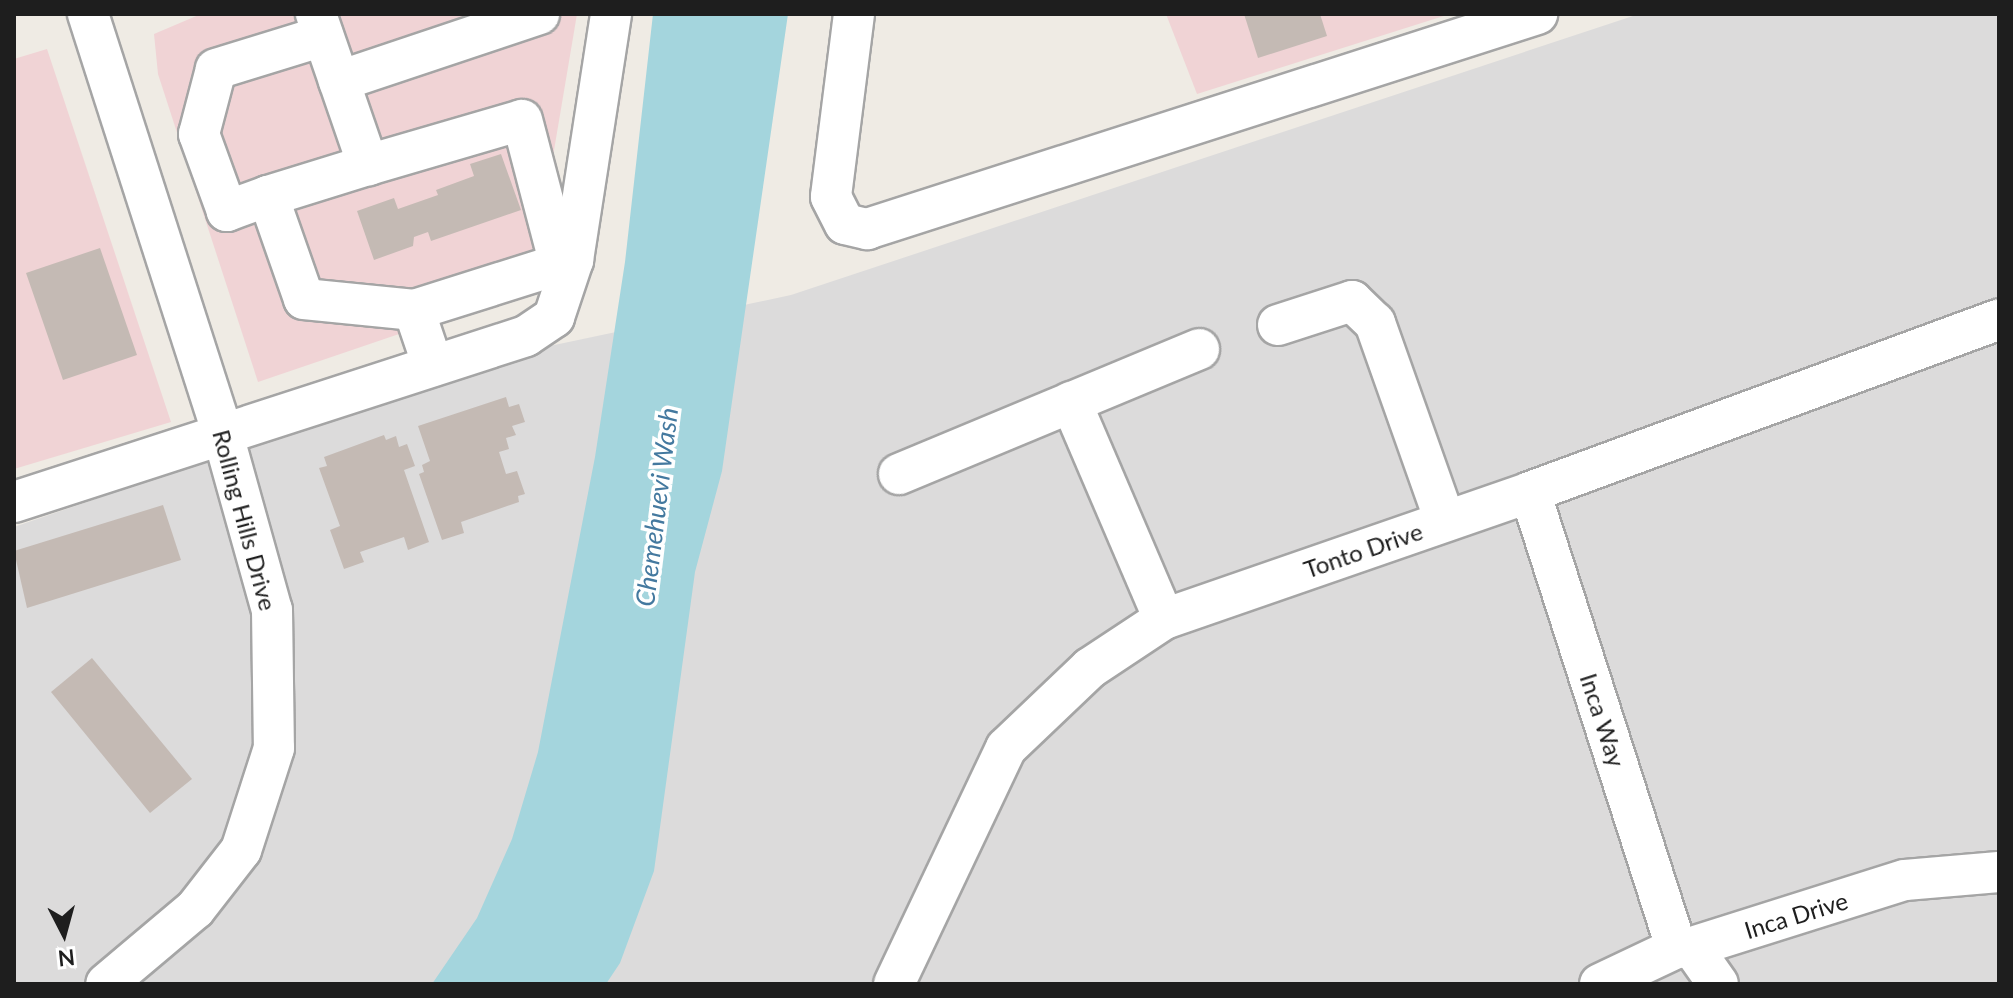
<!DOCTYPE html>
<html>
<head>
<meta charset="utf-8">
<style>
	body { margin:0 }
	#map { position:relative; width:2013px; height:998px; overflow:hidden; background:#efebe4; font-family:Lato,sans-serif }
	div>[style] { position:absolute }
	.residential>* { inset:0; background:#dcdbdb }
	.commercial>* { inset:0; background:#f0d3d5 }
	.water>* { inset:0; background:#a4d5dd }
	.building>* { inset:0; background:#c4bab4 }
	.roads { filter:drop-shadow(2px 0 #a5a5a5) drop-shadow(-2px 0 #a5a5a5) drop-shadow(0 2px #a5a5a5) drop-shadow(0 -2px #a5a5a5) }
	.minor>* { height:40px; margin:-20px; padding:0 20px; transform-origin:20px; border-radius:20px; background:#fff }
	span { translate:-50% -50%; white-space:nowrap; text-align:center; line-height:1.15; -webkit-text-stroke:7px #fff; paint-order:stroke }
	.street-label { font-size:24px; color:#1e1e1e }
	.water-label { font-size:26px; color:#44799f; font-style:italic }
	.frame { position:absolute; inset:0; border:16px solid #1e1e1e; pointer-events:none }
	.north { position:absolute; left:24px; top:894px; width:80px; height:80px; -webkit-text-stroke:6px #fff; paint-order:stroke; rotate:174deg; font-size:22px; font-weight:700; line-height:32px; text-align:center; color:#1e1e1e }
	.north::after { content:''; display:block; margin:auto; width:28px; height:36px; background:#1e1e1e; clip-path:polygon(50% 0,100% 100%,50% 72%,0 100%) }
</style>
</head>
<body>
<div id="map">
	<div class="residential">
		<i style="clip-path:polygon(1639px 14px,1999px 14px,1999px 984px,14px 984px,14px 527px,526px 351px,791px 295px)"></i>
	</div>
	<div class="commercial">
		<i style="clip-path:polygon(201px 14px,577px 14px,536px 257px,499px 300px,258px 382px,158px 74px,154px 34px)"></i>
		<i style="clip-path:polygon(1166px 14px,1450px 14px,1197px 94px)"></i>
		<i style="clip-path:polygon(47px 49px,171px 422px,14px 469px,14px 59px)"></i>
	</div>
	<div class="water">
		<i style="clip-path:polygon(653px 14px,788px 14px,722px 471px,695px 572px,654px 871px,620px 963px,606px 984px,432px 984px,477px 918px,512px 839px,538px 752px,595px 457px,625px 262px)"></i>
	</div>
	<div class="building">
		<i style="clip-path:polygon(1244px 14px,1320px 14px,1327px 36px,1258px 58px)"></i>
		<i style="clip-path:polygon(501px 154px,521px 210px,431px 241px,428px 232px,414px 237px,413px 246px,374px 260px,357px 211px,394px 198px,398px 209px,438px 195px,436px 190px,474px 176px,470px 164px)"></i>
		<i style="clip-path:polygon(100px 248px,137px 355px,63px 380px,26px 273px)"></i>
		<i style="clip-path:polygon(506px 397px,509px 407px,519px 404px,525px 422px,512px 426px,516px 435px,506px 438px,509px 449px,499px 452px,506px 474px,517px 471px,525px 494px,518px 496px,519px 502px,461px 522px,464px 533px,442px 540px,419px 474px,424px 472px,422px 465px,430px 461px,418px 426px)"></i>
		<i style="clip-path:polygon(384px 435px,386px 440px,396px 436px,399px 447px,407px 444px,415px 466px,404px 470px,429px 542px,408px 550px,404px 537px,360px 552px,364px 562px,344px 569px,330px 530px,340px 526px,319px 468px,327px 466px,324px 457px)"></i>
		<i style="clip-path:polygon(163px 505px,181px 560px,27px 608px,14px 551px)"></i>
		<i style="clip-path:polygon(92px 658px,192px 779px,150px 813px,51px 692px)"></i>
	</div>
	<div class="roads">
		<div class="minor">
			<i style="left:88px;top:14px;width:442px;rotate:72.2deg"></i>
			<i style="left:223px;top:435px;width:182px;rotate:74.4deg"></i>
			<i style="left:272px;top:610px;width:138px;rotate:89.2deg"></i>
			<i style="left:274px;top:748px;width:107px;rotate:107.9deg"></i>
			<i style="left:241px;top:850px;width:75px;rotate:127.9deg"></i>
			<i style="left:195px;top:909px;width:116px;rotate:139.9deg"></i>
			<i style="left:316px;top:14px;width:160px;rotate:71deg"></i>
			<i style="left:368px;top:165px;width:160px;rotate:-16.3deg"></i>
			<i style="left:522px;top:120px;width:150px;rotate:75.3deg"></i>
			<i style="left:854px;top:14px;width:184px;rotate:97.2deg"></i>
			<i style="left:831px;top:197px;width:30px;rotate:63deg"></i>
			<i style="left:845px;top:224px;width:23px;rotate:13deg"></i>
			<i style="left:867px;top:229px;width:704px;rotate:-17.79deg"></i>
			<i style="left:339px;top:81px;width:211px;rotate:-18.5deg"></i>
			<i style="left:368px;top:165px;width:105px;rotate:162.8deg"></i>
			<i style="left:268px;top:196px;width:109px;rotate:70.7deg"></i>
			<i style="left:304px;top:299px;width:111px;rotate:5.7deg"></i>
			<i style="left:414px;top:310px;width:59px;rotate:71.3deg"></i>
			<i style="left:268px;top:196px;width:44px;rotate:159.9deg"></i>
			<i style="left:227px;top:211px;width:82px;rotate:-110deg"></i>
			<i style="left:199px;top:134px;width:67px;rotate:-75.3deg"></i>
			<i style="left:216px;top:69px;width:112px;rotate:-17.1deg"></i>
			<i style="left:414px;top:310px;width:167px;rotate:-17.5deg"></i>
			<i style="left:1278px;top:325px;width:78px;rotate:-18deg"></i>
			<i style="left:1352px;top:301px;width:32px;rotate:44deg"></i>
			<i style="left:1375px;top:323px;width:210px;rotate:70.5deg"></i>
			<i style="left:1071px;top:402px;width:236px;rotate:66.8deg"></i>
			<i style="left:899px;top:474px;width:325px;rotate:-22.6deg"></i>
			<i style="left:1530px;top:492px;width:479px;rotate:72.2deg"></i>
			<i style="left:14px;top:502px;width:538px;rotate:-17.96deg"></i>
			<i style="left:526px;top:336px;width:34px;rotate:-34deg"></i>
			<i style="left:554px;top:317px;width:60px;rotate:-71.6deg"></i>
			<i style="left:573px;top:260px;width:249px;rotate:-81.2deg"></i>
			<i style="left:1692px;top:947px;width:45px;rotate:54.9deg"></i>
			<i style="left:894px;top:984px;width:261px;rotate:-64.6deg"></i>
			<i style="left:1006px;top:748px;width:116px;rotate:-43.6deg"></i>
			<i style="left:1090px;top:668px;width:89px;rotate:-33.5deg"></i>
			<i style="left:1164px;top:619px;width:387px;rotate:-19.1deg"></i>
			<i style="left:1530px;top:492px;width:500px;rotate:-20.2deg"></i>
			<i style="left:1600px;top:984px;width:84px;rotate:-25.3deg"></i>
			<i style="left:1676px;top:948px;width:16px;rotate:-4deg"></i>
			<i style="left:1692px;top:947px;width:223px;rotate:-17.5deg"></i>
			<i style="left:1905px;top:880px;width:94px;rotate:-4.9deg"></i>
		</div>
	</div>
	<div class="street-label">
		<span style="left:245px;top:520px;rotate:75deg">Rolling Hills Drive</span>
		<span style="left:1363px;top:550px;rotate:-19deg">Tonto Drive</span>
		<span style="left:1603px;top:720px;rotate:72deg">Inca Way</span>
		<span style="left:1796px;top:915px;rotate:-17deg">Inca Drive</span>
	</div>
	<div class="water-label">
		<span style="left:657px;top:507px;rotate:-83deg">Chemehuevi Wash</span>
	</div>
	<div class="frame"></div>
	<div class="north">N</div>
</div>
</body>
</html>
